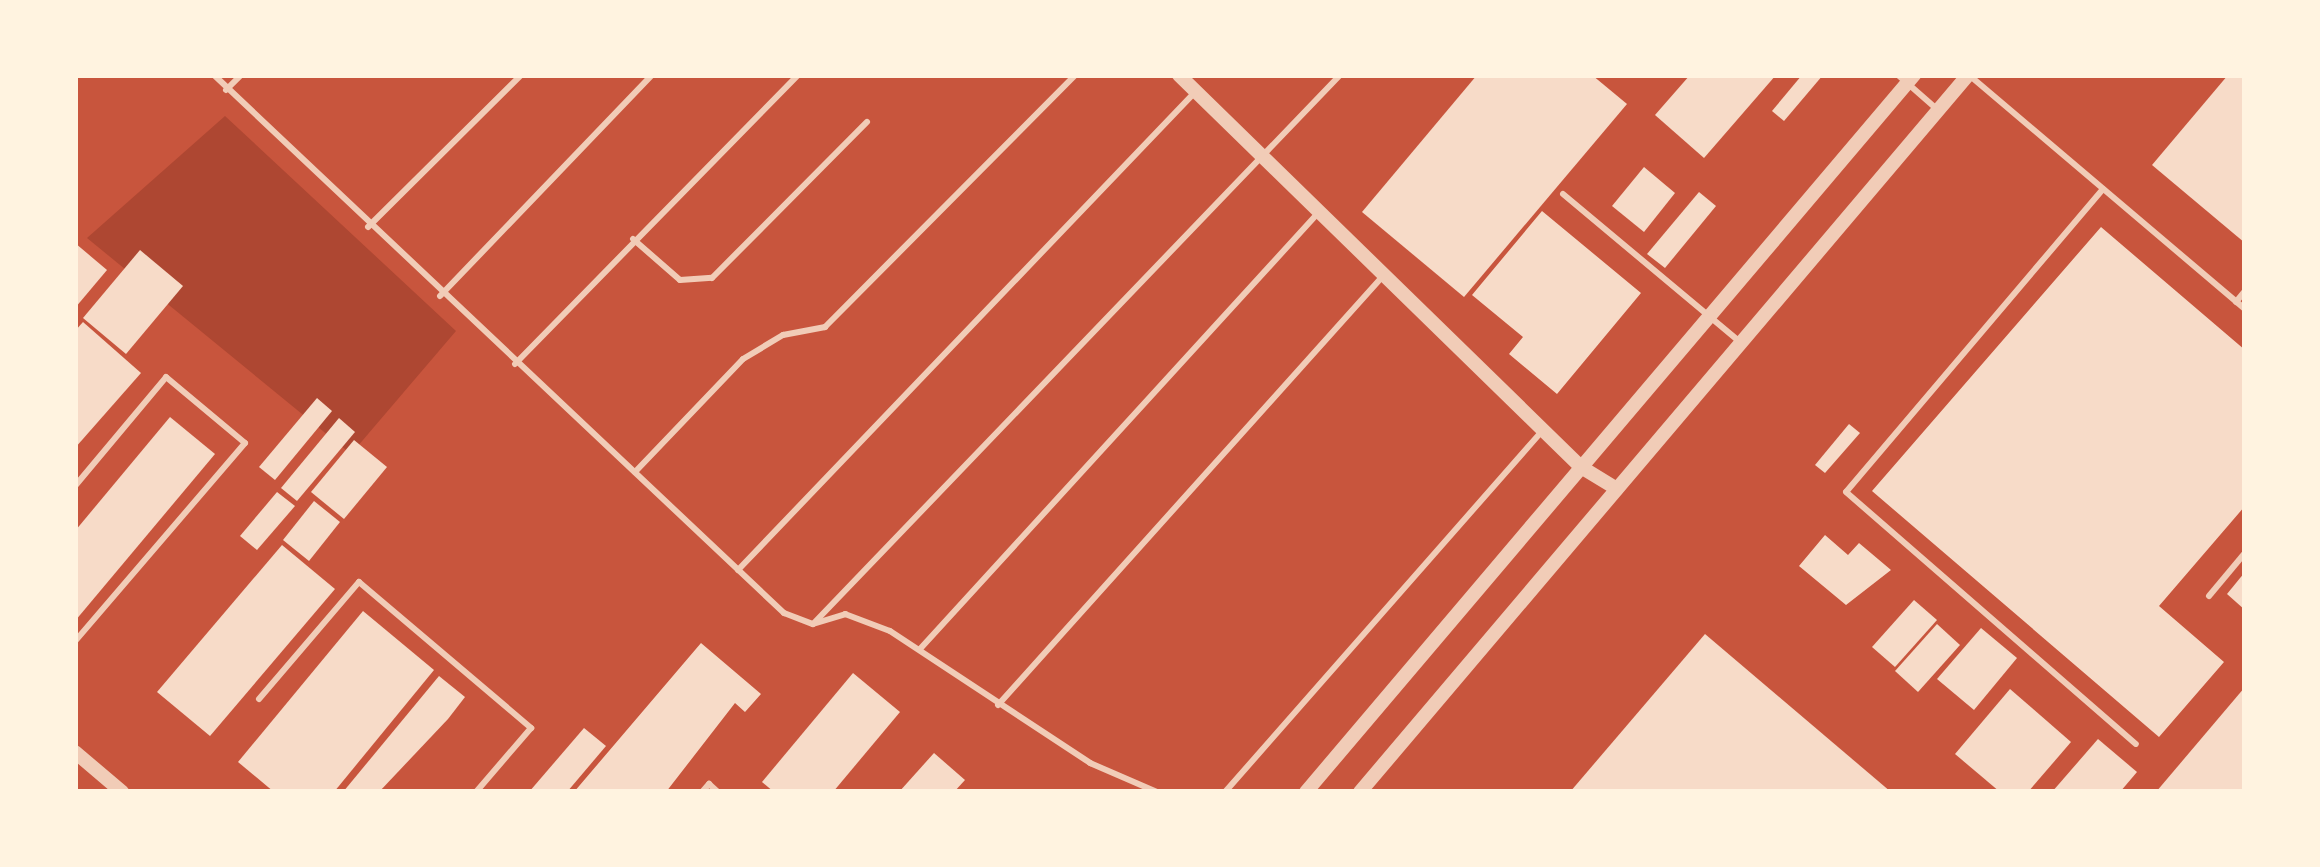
<!DOCTYPE html>
<html>
<head>
<meta charset="utf-8">
<style>
	body { margin:0 }
	#map { position:relative; width:2320px; height:867px; overflow:hidden; background:#c8553d; font-family:"Titillium Web",sans-serif }
	div>[style] { position:absolute }
	.green>* { inset:0; background:#ae4732 }
	.building>* { inset:0; background:#f7dbc8 }
	.service>* { height:6px; margin:-3px; padding:0 3px; transform-origin:3px; border-radius:3px; background:#f1ccb7 }
	.tertiary>* { height:14px; margin:-7px; padding:0 7px; transform-origin:7px; border-radius:7px; background:#f1ccb7 }
	span { translate:-50% -50%; white-space:nowrap; text-align:center; line-height:1.15; -webkit-text-stroke:8px #fff3e0; paint-order:stroke }
	.frame { position:absolute; inset:0; border:78px solid #fff3e0; pointer-events:none }
</style>
</head>
<body>
<div id="map">
	<div class="green">
		<i style="clip-path:polygon(225px 116px,456px 331px,351px 454px,87px 238px)"></i>
	</div>
	<div class="building">
		<i style="clip-path:polygon(1477px 75px,1592px 75px,1627px 104px,1464px 297px,1362px 212px)"></i>
		<i style="clip-path:polygon(1690px 75px,1776px 75px,1704px 158px,1655px 115px)"></i>
		<i style="clip-path:polygon(1802px 75px,1823px 75px,1784px 121px,1772px 111px)"></i>
		<i style="clip-path:polygon(2228px 75px,2245px 75px,2245px 243px,2152px 165px)"></i>
		<i style="clip-path:polygon(1644px 167px,1675px 193px,1644px 232px,1612px 206px)"></i>
		<i style="clip-path:polygon(1699px 192px,1716px 206px,1665px 268px,1647px 254px)"></i>
		<i style="clip-path:polygon(1542px 211px,1641px 293px,1557px 394px,1509px 354px,1523px 337px,1472px 295px)"></i>
		<i style="clip-path:polygon(2101px 227px,2245px 350px,2245px 506px,2159px 606px,2224px 662px,2159px 737px,1872px 491px)"></i>
		<i style="clip-path:polygon(75px 243px,107px 270px,75px 308px)"></i>
		<i style="clip-path:polygon(140px 250px,183px 286px,126px 354px,83px 318px)"></i>
		<i style="clip-path:polygon(83px 322px,141px 373px,75px 448px,75px 331px)"></i>
		<i style="clip-path:polygon(317px 398px,332px 411px,275px 480px,259px 467px)"></i>
		<i style="clip-path:polygon(170px 417px,215px 454px,75px 621px,75px 531px)"></i>
		<i style="clip-path:polygon(339px 418px,355px 432px,297px 501px,281px 488px)"></i>
		<i style="clip-path:polygon(1849px 424px,1860px 433px,1825px 473px,1815px 465px)"></i>
		<i style="clip-path:polygon(354px 440px,387px 467px,344px 519px,311px 492px)"></i>
		<i style="clip-path:polygon(277px 492px,295px 506px,257px 550px,240px 536px)"></i>
		<i style="clip-path:polygon(314px 501px,340px 522px,309px 561px,283px 540px)"></i>
		<i style="clip-path:polygon(1825px 535px,1848px 555px,1859px 543px,1891px 570px,1846px 605px,1799px 566px)"></i>
		<i style="clip-path:polygon(282px 545px,335px 589px,210px 736px,157px 692px)"></i>
		<i style="clip-path:polygon(2245px 572px,2245px 610px,2227px 594px)"></i>
		<i style="clip-path:polygon(1914px 600px,1937px 620px,1895px 667px,1872px 647px)"></i>
		<i style="clip-path:polygon(363px 611px,434px 670px,334px 792px,274px 792px,238px 762px)"></i>
		<i style="clip-path:polygon(1937px 624px,1960px 645px,1918px 692px,1895px 671px)"></i>
		<i style="clip-path:polygon(1981px 628px,2017px 658px,1974px 710px,1937px 679px)"></i>
		<i style="clip-path:polygon(1705px 634px,1891px 792px,1570px 792px)"></i>
		<i style="clip-path:polygon(701px 643px,761px 694px,745px 712px,735px 703px,666px 792px,574px 792px)"></i>
		<i style="clip-path:polygon(853px 673px,900px 712px,833px 792px,774px 792px,762px 782px)"></i>
		<i style="clip-path:polygon(439px 676px,465px 697px,448px 719px,379px 792px,343px 792px)"></i>
		<i style="clip-path:polygon(2245px 687px,2245px 792px,2156px 792px)"></i>
		<i style="clip-path:polygon(2010px 689px,2071px 742px,2028px 792px,2000px 792px,1955px 754px)"></i>
		<i style="clip-path:polygon(584px 728px,606px 746px,567px 792px,529px 792px)"></i>
		<i style="clip-path:polygon(2098px 739px,2137px 772px,2120px 792px,2052px 792px)"></i>
		<i style="clip-path:polygon(934px 753px,965px 780px,954px 792px,899px 792px)"></i>
	</div>
	<div class="service">
		<i style="left:214px;top:75px;width:784px;rotate:43.35deg"></i>
		<i style="left:784px;top:613px;width:31px;rotate:21deg"></i>
		<i style="left:813px;top:624px;width:34px;rotate:-17deg"></i>
		<i style="left:845px;top:614px;width:48px;rotate:20.7deg"></i>
		<i style="left:890px;top:631px;width:240px;rotate:33.4deg"></i>
		<i style="left:1090px;top:763px;width:73px;rotate:23.4deg"></i>
		<i style="left:1898px;top:75px;width:55px;rotate:41.3deg"></i>
		<i style="left:1969px;top:75px;width:362px;rotate:40.3deg"></i>
		<i style="left:226px;top:90px;width:21px;rotate:-45deg"></i>
		<i style="left:2103px;top:189px;width:397px;rotate:130.3deg"></i>
		<i style="left:1846px;top:492px;width:384px;rotate:41deg"></i>
		<i style="left:1563px;top:194px;width:229px;rotate:39.9deg"></i>
		<i style="left:368px;top:227px;width:216px;rotate:-44.8deg"></i>
		<i style="left:633px;top:239px;width:62px;rotate:41.1deg"></i>
		<i style="left:680px;top:280px;width:32px;rotate:-4deg"></i>
		<i style="left:712px;top:278px;width:220px;rotate:-45.2deg"></i>
		<i style="left:440px;top:296px;width:306px;rotate:-46.2deg"></i>
		<i style="left:2236px;top:302px;width:14px;rotate:-51deg"></i>
		<i style="left:515px;top:364px;width:404px;rotate:-45.6deg"></i>
		<i style="left:635px;top:472px;width:156px;rotate:-46.3deg"></i>
		<i style="left:743px;top:359px;width:47px;rotate:-31deg"></i>
		<i style="left:783px;top:335px;width:43px;rotate:-10.8deg"></i>
		<i style="left:825px;top:327px;width:355px;rotate:-45.2deg"></i>
		<i style="left:75px;top:486px;width:142px;rotate:-50.1deg"></i>
		<i style="left:166px;top:377px;width:103px;rotate:39.9deg"></i>
		<i style="left:245px;top:443px;width:261px;rotate:130.6deg"></i>
		<i style="left:738px;top:570px;width:663px;rotate:-46.28deg"></i>
		<i style="left:2209px;top:596px;width:56px;rotate:-50.1deg"></i>
		<i style="left:814px;top:623px;width:760px;rotate:-46.17deg"></i>
		<i style="left:920px;top:649px;width:592px;rotate:-47.6deg"></i>
		<i style="left:259px;top:699px;width:154px;rotate:-49.5deg"></i>
		<i style="left:359px;top:582px;width:226px;rotate:40.3deg"></i>
		<i style="left:531px;top:728px;width:84px;rotate:130.7deg"></i>
		<i style="left:998px;top:705px;width:578px;rotate:-48.09deg"></i>
		<i style="left:702px;top:792px;width:11px;rotate:-49deg"></i>
		<i style="left:709px;top:784px;width:12px;rotate:42deg"></i>
		<i style="left:1225px;top:792px;width:479px;rotate:-48.7deg"></i>
	</div>
	<div class="tertiary">
		<i style="left:1179px;top:75px;width:561px;rotate:44.28deg"></i>
		<i style="left:1581px;top:467px;width:42px;rotate:31.4deg"></i>
		<i style="left:75px;top:752px;width:62px;rotate:40.4deg"></i>
		<i style="left:1306px;top:792px;width:940px;rotate:-49.7deg"></i>
		<i style="left:1360px;top:792px;width:940px;rotate:-49.7deg"></i>
	</div>
	<div class="frame"></div>
</div>
</body>
</html>
